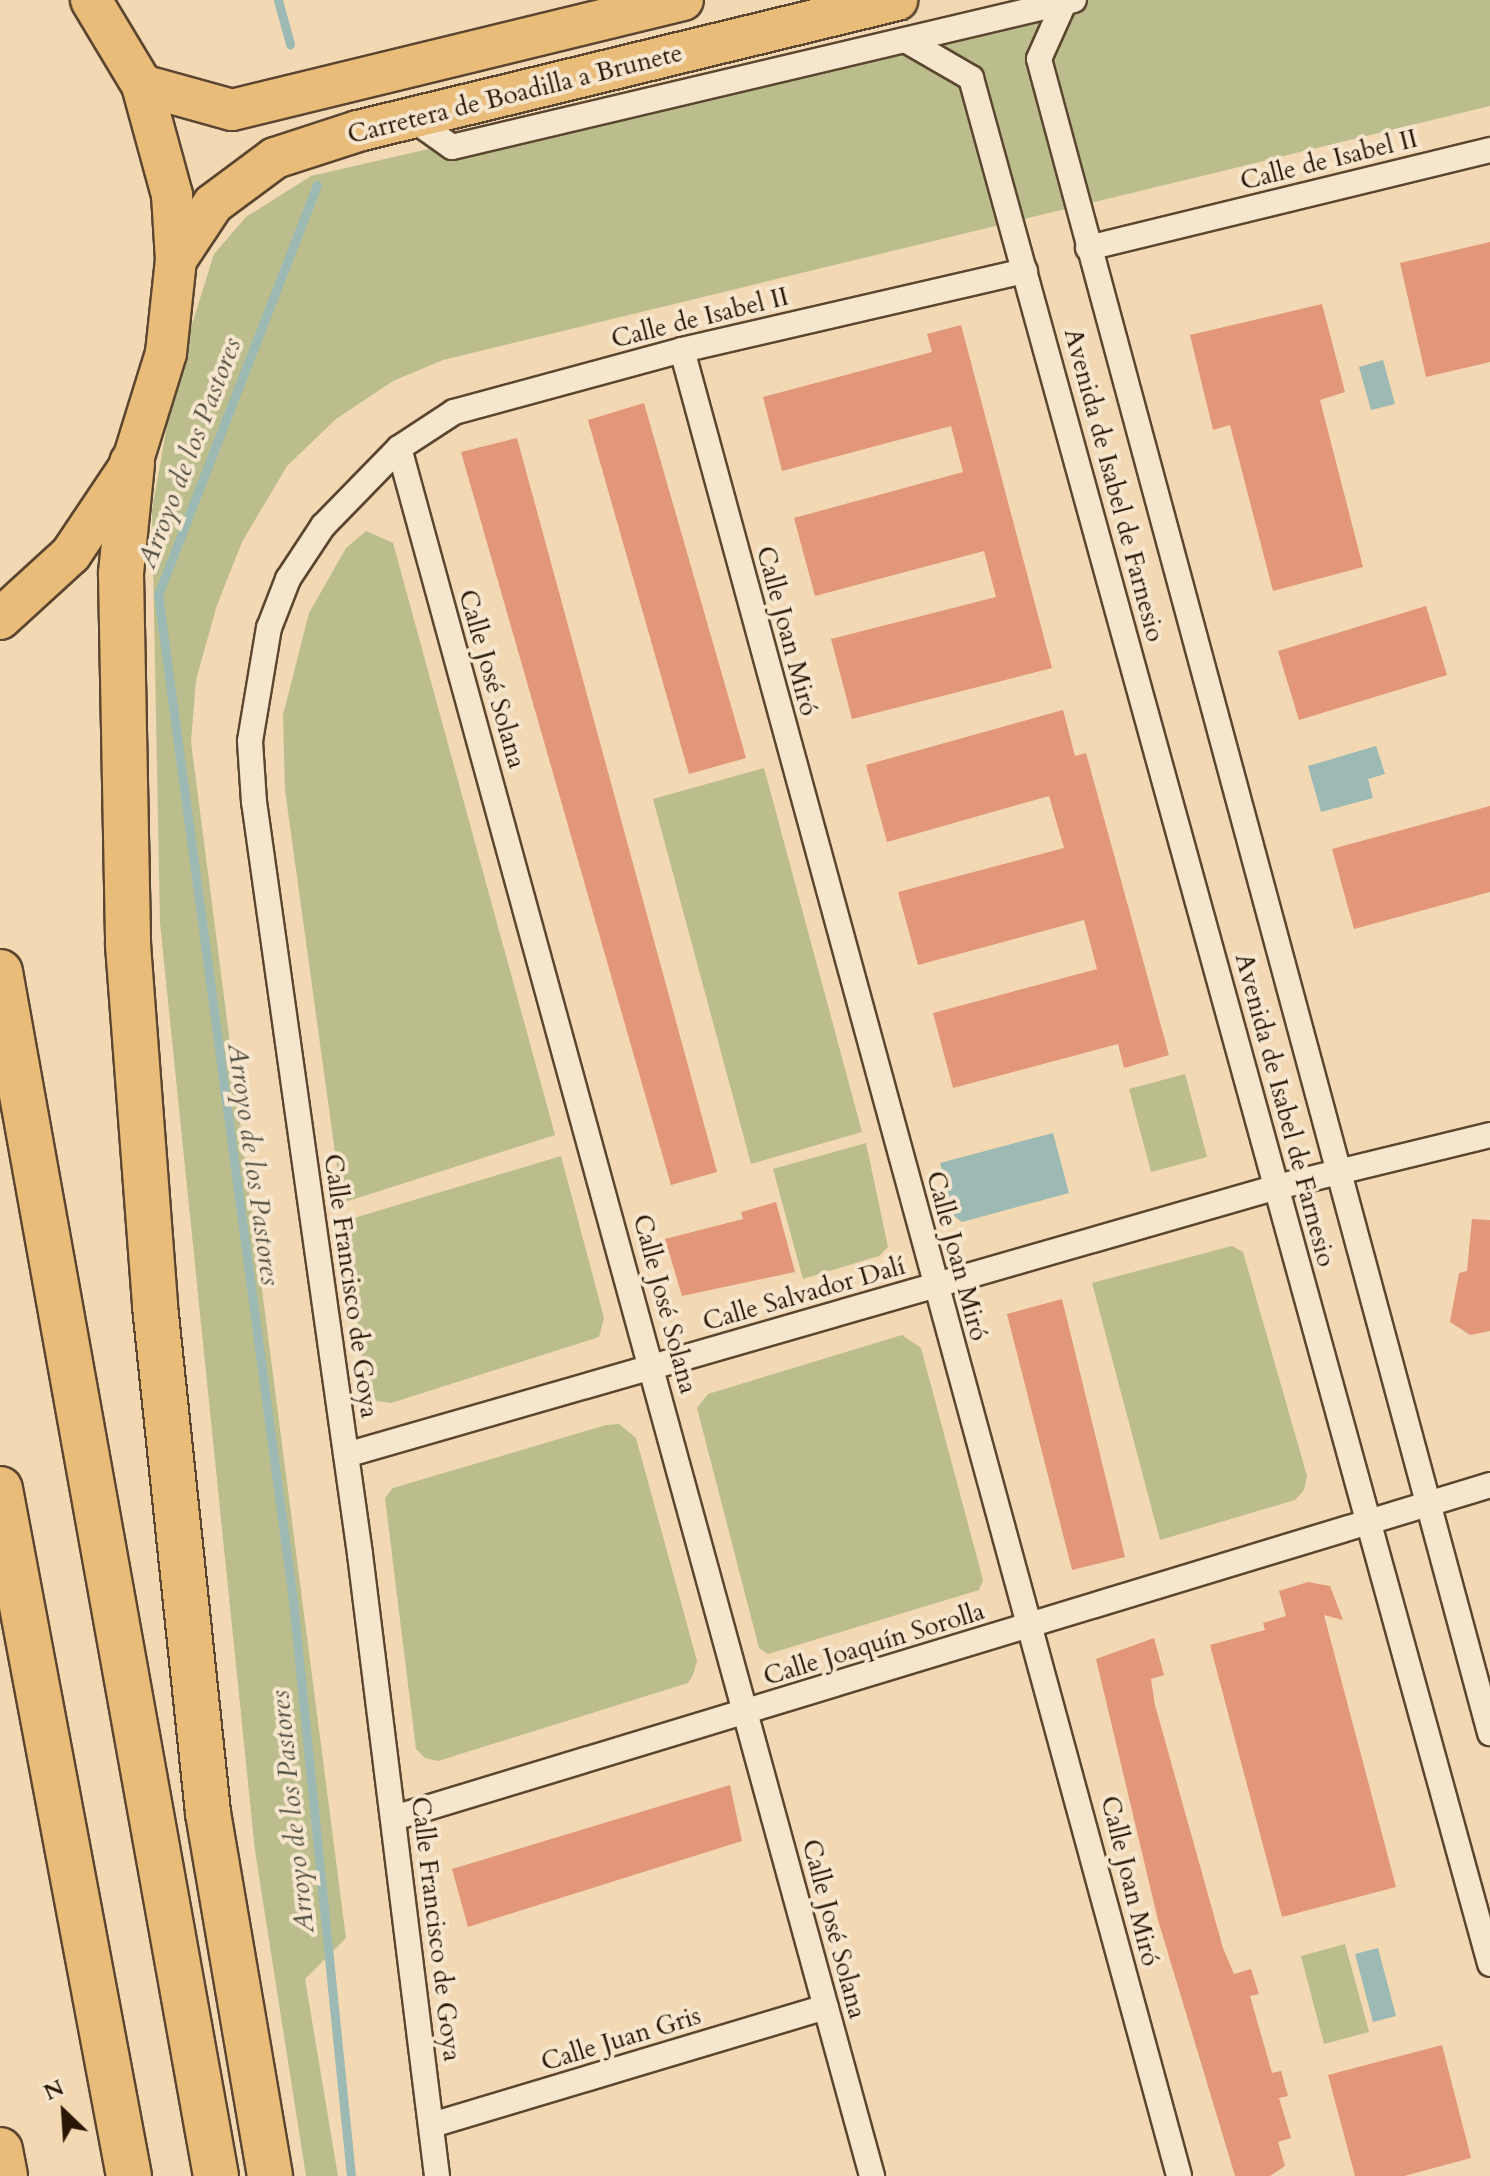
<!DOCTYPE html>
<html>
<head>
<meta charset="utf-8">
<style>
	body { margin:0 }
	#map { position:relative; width:1490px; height:2176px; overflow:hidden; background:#f2d8b3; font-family:Cardo,serif }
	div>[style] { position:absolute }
	.green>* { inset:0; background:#bbbe8c }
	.water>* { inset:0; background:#9cb9b4 }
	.stream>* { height:9px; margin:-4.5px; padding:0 4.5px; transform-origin:4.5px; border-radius:4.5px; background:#9cb9b4 }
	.building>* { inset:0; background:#e3977a }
	.roads { filter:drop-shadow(2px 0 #5b4630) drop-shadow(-2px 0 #5b4630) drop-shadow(0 2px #5b4630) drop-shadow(0 -2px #5b4630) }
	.minor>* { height:24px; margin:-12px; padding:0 12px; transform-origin:12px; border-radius:12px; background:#f7e6ce }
	.primary>* { height:40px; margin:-20px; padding:0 20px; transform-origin:20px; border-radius:20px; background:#e9bc7a }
	.motorway>* { height:44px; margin:-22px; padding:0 22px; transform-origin:22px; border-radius:22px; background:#e9bc7a }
	span { translate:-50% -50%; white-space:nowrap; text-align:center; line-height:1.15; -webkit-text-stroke:8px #f7e6ce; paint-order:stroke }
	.street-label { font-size:26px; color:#291604 }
	.water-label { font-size:28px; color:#514f42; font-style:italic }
	.north { position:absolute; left:24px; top:2072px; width:80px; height:80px; -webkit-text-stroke:6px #f7e6ce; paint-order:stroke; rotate:335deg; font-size:22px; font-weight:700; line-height:32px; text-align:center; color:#291604 }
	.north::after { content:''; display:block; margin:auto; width:28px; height:36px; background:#291604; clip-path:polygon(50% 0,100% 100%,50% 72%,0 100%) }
</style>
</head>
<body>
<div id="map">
	<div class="green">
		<i style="clip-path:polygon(1075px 0,1490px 0,1490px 106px,443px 360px,393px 381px,336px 419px,287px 466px,242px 542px,217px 605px,196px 680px,191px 742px,346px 1938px,305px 1979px,338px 2176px,306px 2176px,255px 1851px,160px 923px,152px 510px,176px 375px,214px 254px,246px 217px,311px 176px)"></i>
		<i style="clip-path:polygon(366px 531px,393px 543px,555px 1135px,342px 1203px,285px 790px,283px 715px,309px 613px,346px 548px)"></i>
		<i style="clip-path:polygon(764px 768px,862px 1132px,751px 1164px,653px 799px)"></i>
		<i style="clip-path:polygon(1185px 1074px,1207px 1157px,1151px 1172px,1129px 1089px)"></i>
		<i style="clip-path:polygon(866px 1143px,888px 1247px,879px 1256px,803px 1279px,773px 1169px)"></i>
		<i style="clip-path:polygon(561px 1156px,604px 1318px,599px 1337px,391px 1403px,377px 1401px,366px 1387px,344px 1221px)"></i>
		<i style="clip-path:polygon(1232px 1246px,1243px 1252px,1307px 1476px,1304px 1490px,1295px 1500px,1160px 1540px,1092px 1283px)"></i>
		<i style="clip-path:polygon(902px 1335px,921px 1348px,983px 1580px,979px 1590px,768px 1654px,759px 1648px,697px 1408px,708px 1394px)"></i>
		<i style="clip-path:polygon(606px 1425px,619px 1424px,636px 1438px,697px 1661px,693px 1675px,688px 1683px,438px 1761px,425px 1758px,416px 1749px,385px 1498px,393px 1488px)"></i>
		<i style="clip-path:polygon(1345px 1944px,1369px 2032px,1324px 2044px,1301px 1956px)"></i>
	</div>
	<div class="water">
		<i style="clip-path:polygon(1383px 360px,1395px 404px,1371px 410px,1359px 367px)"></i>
		<i style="clip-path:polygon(1376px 746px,1385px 774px,1368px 779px,1373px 798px,1321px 812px,1308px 766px)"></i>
		<i style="clip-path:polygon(1053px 1133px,1069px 1193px,962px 1222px,954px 1216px,940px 1163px)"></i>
		<i style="clip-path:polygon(1378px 1948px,1396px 2016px,1373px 2022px,1355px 1954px)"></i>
	</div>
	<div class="stream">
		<i style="left:278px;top:0;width:46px;rotate:74.7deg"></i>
		<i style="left:317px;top:185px;width:439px;rotate:111.2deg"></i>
		<i style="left:158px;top:594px;width:1016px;rotate:82.36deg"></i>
		<i style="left:293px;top:1601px;width:578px;rotate:84.24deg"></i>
	</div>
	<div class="building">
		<i style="clip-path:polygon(1490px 242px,1490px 362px,1426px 377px,1400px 263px)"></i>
		<i style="clip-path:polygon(1322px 304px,1345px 392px,1320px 400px,1363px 567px,1273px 591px,1230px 425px,1213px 430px,1190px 335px)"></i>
		<i style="clip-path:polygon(961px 325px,1052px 668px,852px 719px,831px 639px,996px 597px,984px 551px,815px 596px,794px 518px,963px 472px,951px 426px,782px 471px,763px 397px,932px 352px,927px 334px)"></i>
		<i style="clip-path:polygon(644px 403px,746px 758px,689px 774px,588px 420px)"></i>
		<i style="clip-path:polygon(517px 438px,717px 1172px,671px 1185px,461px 452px)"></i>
		<i style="clip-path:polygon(1426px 606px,1447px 675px,1299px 720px,1278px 651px)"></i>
		<i style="clip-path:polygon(1063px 710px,1075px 756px,1086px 753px,1169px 1055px,1124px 1068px,1118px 1044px,953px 1088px,933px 1013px,1097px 969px,1084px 920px,918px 965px,898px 892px,1064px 848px,1049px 796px,887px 842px,866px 765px)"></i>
		<i style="clip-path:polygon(1490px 806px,1490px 892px,1354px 929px,1332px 849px)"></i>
		<i style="clip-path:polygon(776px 1202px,795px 1272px,682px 1296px,665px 1239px,743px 1219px,741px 1212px)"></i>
		<i style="clip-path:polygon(1472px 1219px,1490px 1220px,1490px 1331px,1470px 1335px,1450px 1322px,1459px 1273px,1467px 1271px)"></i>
		<i style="clip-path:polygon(1062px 1299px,1125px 1557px,1072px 1570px,1007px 1314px)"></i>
		<i style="clip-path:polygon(1308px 1582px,1330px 1586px,1343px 1620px,1324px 1615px,1396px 1887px,1282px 1917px,1210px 1645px,1265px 1630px,1263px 1623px,1286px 1616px,1279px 1591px)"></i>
		<i style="clip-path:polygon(1154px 1638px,1164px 1675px,1151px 1679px,1155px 1705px,1223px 1948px,1234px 1974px,1251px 1969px,1259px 1994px,1250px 1996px,1272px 2073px,1281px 2071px,1288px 2096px,1279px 2098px,1291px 2138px,1278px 2142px,1285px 2166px,1270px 2176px,1235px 2176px,1158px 1920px,1096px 1659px)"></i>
		<i style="clip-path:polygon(730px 1785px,742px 1841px,468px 1927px,452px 1869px)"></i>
		<i style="clip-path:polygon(1442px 2045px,1471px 2158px,1404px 2176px,1355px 2176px,1328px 2075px)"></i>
	</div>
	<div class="roads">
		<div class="minor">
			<i style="left:1064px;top:3px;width:61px;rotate:114.1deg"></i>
			<i style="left:1039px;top:59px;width:1734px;rotate:74.92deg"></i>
			<i style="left:909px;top:42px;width:72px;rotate:30.1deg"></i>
			<i style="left:971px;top:78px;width:1956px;rotate:74.61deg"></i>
			<i style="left:411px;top:118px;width:50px;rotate:35.3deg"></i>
			<i style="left:452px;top:147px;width:639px;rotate:-13.3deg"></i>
			<i style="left:1088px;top:248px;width:414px;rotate:-13.7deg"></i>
			<i style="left:682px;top:350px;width:1892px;rotate:74.77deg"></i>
			<i style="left:399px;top:448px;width:1792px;rotate:74.69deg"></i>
			<i style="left:346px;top:1455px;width:969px;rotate:-16.06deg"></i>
			<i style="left:1277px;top:1187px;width:219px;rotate:-13.7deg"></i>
			<i style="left:394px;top:1818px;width:1145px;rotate:-16.9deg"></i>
			<i style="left:432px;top:2125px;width:411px;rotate:-16.7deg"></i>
			<i style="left:437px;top:2176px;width:627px;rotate:-97.06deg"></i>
			<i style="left:360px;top:1554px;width:759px;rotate:-98.02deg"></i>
			<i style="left:254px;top:802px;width:61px;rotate:-93.8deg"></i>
			<i style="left:250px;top:741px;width:115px;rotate:-80.5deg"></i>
			<i style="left:269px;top:628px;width:53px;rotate:-68.8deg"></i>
			<i style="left:288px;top:579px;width:64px;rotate:-56.6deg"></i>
			<i style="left:323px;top:526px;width:109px;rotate:-45.7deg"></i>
			<i style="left:399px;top:448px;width:66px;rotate:-33.2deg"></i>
			<i style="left:454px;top:412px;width:236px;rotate:-15.2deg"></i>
			<i style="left:682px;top:350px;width:352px;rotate:-13deg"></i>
		</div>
		<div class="primary">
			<i style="left:142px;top:85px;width:93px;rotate:15.5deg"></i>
			<i style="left:232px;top:110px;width:464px;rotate:-13.7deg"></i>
			<i style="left:176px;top:260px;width:67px;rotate:-56.5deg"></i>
			<i style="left:213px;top:204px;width:77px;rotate:-36.6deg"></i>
			<i style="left:275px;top:158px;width:87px;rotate:-18deg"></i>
			<i style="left:358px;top:131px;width:555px;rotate:-13.66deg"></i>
			<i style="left:0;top:619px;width:96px;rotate:-42.5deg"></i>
			<i style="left:71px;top:554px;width:110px;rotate:-56.2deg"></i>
			<i style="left:132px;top:463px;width:115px;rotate:-72.8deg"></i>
			<i style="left:166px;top:353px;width:94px;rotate:-83.9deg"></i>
			<i style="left:176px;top:260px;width:65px;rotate:-93.5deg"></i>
			<i style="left:172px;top:195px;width:114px;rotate:-105.3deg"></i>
			<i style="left:142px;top:85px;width:99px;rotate:-121deg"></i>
		</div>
		<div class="motorway">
			<i style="left:132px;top:463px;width:112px;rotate:95.7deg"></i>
			<i style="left:121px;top:574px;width:371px;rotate:88.9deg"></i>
			<i style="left:128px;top:945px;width:362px;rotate:85.7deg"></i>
			<i style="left:155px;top:1306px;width:510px;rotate:84.03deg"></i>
			<i style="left:208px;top:1813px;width:368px;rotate:80.3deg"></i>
			<i style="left:0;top:972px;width:1223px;rotate:79.83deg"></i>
			<i style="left:0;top:1489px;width:699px;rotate:79.37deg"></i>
			<i style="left:0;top:2150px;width:26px;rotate:79deg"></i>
		</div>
	</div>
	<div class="street-label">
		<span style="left:515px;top:94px;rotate:-14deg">Carretera de Boadilla a Brunete</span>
		<span style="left:1329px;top:160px;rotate:-14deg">Calle de Isabel II</span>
		<span style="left:700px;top:318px;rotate:-14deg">Calle de Isabel II</span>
		<span style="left:1114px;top:485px;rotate:75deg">Avenida de Isabel de Farnesio</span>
		<span style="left:787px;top:631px;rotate:75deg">Calle Joan Miró</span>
		<span style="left:492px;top:679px;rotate:74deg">Calle José Solana</span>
		<span style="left:1285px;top:1110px;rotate:75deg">Avenida de Isabel de Farnesio</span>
		<span style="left:957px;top:1256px;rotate:75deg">Calle Joan Miró</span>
		<span style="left:351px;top:1286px;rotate:82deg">Calle Francisco de Goya</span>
		<span style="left:804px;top:1294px;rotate:-16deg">Calle Salvador Dalí</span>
		<span style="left:665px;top:1304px;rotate:75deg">Calle José Solana</span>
		<span style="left:874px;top:1644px;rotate:-17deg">Calle Joaquín Sorolla</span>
		<span style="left:1130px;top:1881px;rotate:76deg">Calle Joan Miró</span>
		<span style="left:436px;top:1929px;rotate:83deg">Calle Francisco de Goya</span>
		<span style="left:834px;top:1929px;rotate:75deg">Calle José Solana</span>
		<span style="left:621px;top:2039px;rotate:-17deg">Calle Juan Gris</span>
	</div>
	<div class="water-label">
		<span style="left:189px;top:453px;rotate:-69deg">Arroyo de los Pastores</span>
		<span style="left:254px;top:1164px;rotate:82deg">Arroyo de los Pastores</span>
		<span style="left:292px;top:1812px;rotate:-96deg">Arroyo de los Pastores</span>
	</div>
	<div class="north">N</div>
</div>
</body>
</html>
